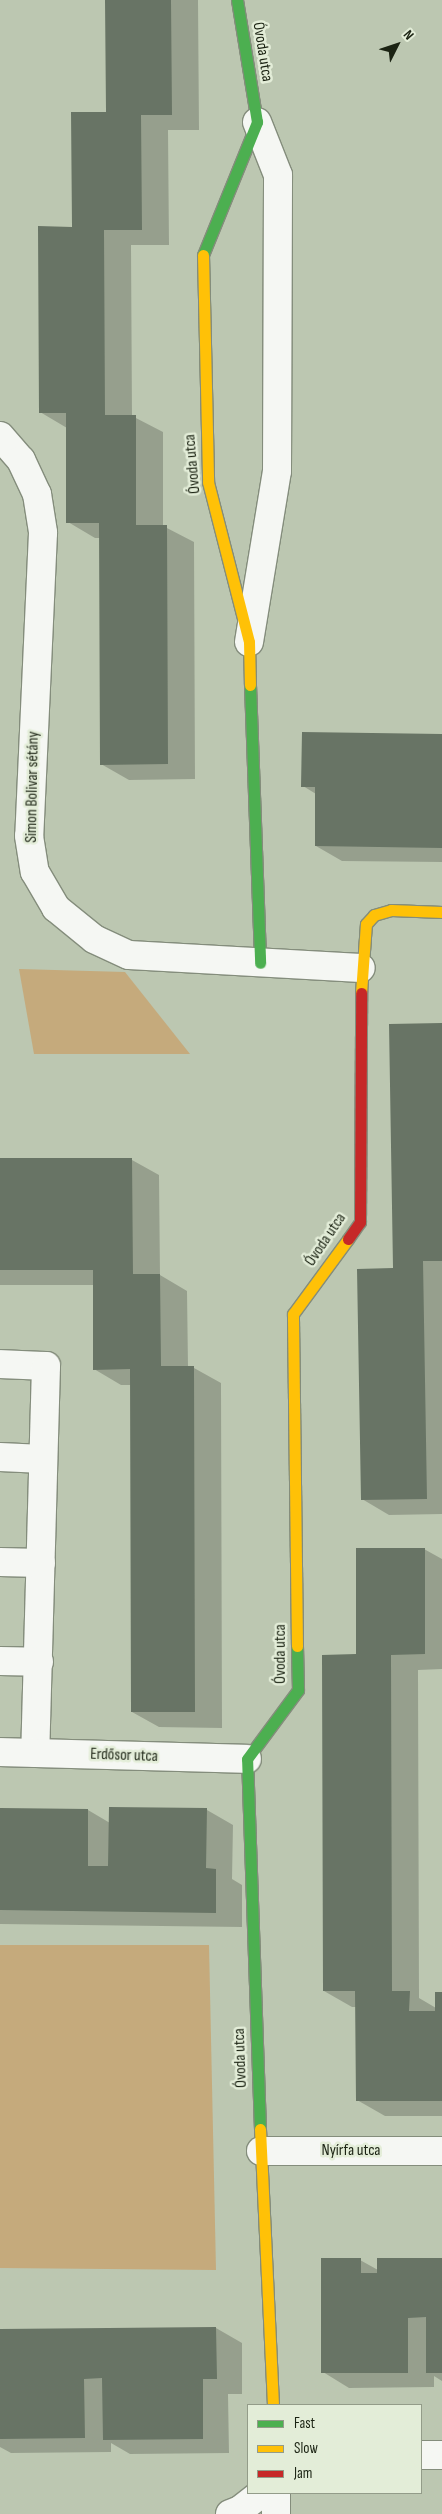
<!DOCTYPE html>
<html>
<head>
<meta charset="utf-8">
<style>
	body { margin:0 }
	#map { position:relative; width:442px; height:2514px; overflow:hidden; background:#bcc7b1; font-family:"Sofia Sans Condensed",sans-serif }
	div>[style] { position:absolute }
	.green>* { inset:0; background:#c5aa7c }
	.shadow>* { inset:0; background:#0003 }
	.building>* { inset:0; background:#687465 }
	.roads { filter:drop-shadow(1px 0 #848d7c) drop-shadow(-1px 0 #848d7c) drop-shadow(0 1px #848d7c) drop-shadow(0 -1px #848d7c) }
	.street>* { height:28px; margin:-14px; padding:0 14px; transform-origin:14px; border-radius:14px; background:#f5f7f3 }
	.fast>* { height:11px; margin:-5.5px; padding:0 5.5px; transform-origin:5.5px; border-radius:5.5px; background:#4caf50 }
	.slow>* { height:11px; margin:-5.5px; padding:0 5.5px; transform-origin:5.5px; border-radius:5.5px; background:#ffc107 }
	.jam>* { height:11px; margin:-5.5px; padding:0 5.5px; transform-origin:5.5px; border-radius:5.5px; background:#c62828 }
	span { translate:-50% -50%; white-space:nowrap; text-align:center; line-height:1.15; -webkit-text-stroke:5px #e3edd8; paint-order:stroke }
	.street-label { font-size:16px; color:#1b2313 }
	.legend { position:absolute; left:247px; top:2404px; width:175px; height:90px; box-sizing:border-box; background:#e3edd8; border:1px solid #939c89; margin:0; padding:6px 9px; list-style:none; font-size:15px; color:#1b2313 }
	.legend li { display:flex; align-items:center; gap:10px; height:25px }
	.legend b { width:25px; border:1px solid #939c89 }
	.north { position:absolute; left:372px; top:20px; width:50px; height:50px; -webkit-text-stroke:4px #e3edd8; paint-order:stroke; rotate:49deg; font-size:14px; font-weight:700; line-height:20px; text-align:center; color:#1b2313 }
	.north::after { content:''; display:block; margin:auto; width:18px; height:22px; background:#1b2313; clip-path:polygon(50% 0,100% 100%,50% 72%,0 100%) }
</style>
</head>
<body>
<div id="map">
	<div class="green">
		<i style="clip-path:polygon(19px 969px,125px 972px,190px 1054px,34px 1054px)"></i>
		<i style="clip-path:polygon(0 1945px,209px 1945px,216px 2270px,0 2268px)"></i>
	</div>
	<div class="shadow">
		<i style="clip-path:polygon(107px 0,198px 0,199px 130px,168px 130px,169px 245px,131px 245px,132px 416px,163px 432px,163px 526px,194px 542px,195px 779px,129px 780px,101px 764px,101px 538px,95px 538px,68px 522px,67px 428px,40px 412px,73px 228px,107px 113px)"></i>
		<i style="clip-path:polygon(442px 735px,442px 862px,342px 861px,316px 846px,316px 794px,303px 786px)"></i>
		<i style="clip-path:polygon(442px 1025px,442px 1514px,389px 1515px,362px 1499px)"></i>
		<i style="clip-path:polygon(0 1159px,132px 1160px,159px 1175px,160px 1275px,187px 1291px,188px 1367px,194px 1368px,221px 1383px,222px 1728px,159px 1727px,132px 1712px,131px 1385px,121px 1385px,94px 1369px,94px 1285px,0 1285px)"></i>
		<i style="clip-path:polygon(424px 1549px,442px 1559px,442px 1669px,418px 1670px,419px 1998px,436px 2008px,442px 1993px,442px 2116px,385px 2116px,357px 2100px,357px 2007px,352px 2007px,324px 1991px,358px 1656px)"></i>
		<i style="clip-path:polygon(0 1810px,88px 1810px,110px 1823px,207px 1810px,233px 1825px,232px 1879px,242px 1885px,242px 1927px,0 1924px)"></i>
		<i style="clip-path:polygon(442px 2259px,442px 2381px,434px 2376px,434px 2387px,349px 2388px,323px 2372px,360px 2260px,378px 2270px)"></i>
		<i style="clip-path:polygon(216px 2328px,242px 2343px,242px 2394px,228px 2394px,229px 2453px,130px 2454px,111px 2443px,111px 2452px,11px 2453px,0 2447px,0 2331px)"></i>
	</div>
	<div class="building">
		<i style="clip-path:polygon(105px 0,171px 0,172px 115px,141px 115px,142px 230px,104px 230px,105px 415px,136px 415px,136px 525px,167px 525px,168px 764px,100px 765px,99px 523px,66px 523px,66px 413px,39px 413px,38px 226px,72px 227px,71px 112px,106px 112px)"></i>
		<i style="clip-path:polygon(302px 732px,442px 734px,442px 848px,315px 846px,315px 787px,301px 787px)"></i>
		<i style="clip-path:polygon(442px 1023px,442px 1261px,423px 1261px,427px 1499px,361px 1500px,357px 1269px,393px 1268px,389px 1024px)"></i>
		<i style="clip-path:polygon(0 1158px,132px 1158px,133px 1274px,160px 1274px,161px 1366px,194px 1366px,195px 1712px,131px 1712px,130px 1369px,93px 1370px,93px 1270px,0 1270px)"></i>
		<i style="clip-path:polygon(356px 1548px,425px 1548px,425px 1654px,391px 1655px,392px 1991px,410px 1991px,409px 2011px,435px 2011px,435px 1992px,442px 1992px,442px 2101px,356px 2101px,355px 1991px,323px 1991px,322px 1655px,356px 1654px)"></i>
		<i style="clip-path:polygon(109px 1807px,207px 1808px,206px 1868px,216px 1869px,216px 1913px,0 1910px,0 1808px,88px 1809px,88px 1866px,108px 1866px)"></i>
		<i style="clip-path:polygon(321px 2258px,361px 2258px,361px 2273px,377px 2273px,377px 2258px,442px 2258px,442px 2373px,426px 2373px,426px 2317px,408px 2318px,408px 2373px,321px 2373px)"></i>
		<i style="clip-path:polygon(216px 2327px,217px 2379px,203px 2379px,203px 2439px,103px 2440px,102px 2378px,84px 2379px,85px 2438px,0 2439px,0 2329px)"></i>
	</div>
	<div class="roads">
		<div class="street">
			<i style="left:0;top:436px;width:32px;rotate:49deg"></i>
			<i style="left:21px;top:460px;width:38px;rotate:65deg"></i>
			<i style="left:37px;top:494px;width:39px;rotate:81deg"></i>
			<i style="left:43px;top:533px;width:303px;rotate:92.6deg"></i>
			<i style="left:29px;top:836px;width:36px;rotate:81deg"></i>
			<i style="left:35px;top:872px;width:42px;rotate:59.7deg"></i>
			<i style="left:56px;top:908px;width:49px;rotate:39.2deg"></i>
			<i style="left:94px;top:939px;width:38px;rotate:25deg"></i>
			<i style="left:129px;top:955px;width:232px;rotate:3.2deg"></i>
			<i style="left:249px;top:642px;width:173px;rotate:-80.7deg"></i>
			<i style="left:277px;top:471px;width:296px;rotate:-89.8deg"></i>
			<i style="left:278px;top:175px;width:57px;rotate:-111.6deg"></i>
			<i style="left:0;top:1364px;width:46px;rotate:2.5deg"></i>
			<i style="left:46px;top:1366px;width:387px;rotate:91.6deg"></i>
			<i style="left:0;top:1457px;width:43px;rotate:2.7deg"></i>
			<i style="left:0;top:1562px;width:41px;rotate:1.4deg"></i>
			<i style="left:0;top:1661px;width:39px;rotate:1deg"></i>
			<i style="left:0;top:1752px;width:247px;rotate:1.6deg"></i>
			<i style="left:261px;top:2151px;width:181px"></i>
			<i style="left:421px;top:2455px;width:21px"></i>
			<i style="left:276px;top:2493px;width:21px;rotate:90deg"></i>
			<i style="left:230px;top:2514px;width:11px;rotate:-22deg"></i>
			<i style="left:240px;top:2510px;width:28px;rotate:-38deg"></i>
		</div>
		<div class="fast">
			<i style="left:203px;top:255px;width:144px;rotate:-67.9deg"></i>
			<i style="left:257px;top:122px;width:124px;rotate:-99.3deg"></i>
			<i style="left:250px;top:685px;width:278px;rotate:87.9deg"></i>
			<i style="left:260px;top:2129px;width:370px;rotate:-92deg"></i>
			<i style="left:247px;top:1759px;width:86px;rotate:-53.5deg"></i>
			<i style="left:298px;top:1690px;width:44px;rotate:-91.3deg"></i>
		</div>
		<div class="slow">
			<i style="left:203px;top:255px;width:227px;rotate:88.7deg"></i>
			<i style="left:208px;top:482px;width:165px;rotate:75.6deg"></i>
			<i style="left:249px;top:642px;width:43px;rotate:88.7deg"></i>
			<i style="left:361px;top:993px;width:69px;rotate:-85.9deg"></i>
			<i style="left:366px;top:924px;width:12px;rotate:-48deg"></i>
			<i style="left:374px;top:915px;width:18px;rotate:-16deg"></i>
			<i style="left:391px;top:910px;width:51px;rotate:2.2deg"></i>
			<i style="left:297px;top:1646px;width:332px;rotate:-90.7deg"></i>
			<i style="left:293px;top:1314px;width:93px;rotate:-53.7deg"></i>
			<i style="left:260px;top:2129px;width:276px;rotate:87.3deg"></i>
		</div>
		<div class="jam">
			<i style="left:348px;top:1239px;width:21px;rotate:-55deg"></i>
			<i style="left:360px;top:1222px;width:229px;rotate:-89.7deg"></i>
		</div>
	</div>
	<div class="street-label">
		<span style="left:262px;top:52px;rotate:81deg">Óvoda utca</span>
		<span style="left:193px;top:464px;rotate:-95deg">Óvoda utca</span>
		<span style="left:33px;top:787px;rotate:-89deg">Simon Bolivar sétány</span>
		<span style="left:326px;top:1240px;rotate:-56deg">Óvoda utca</span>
		<span style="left:281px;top:1654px;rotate:-90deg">Óvoda utca</span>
		<span style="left:124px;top:1756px;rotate:2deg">Erdősor utca</span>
		<span style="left:241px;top:2058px;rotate:-92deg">Óvoda utca</span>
		<span style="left:351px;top:2151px">Nyírfa utca</span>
	</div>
	<ul class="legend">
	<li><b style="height:6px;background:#4caf50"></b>Fast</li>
	<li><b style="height:6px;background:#ffc107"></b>Slow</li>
	<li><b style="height:6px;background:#c62828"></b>Jam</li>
	</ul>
	<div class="north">N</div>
</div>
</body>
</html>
